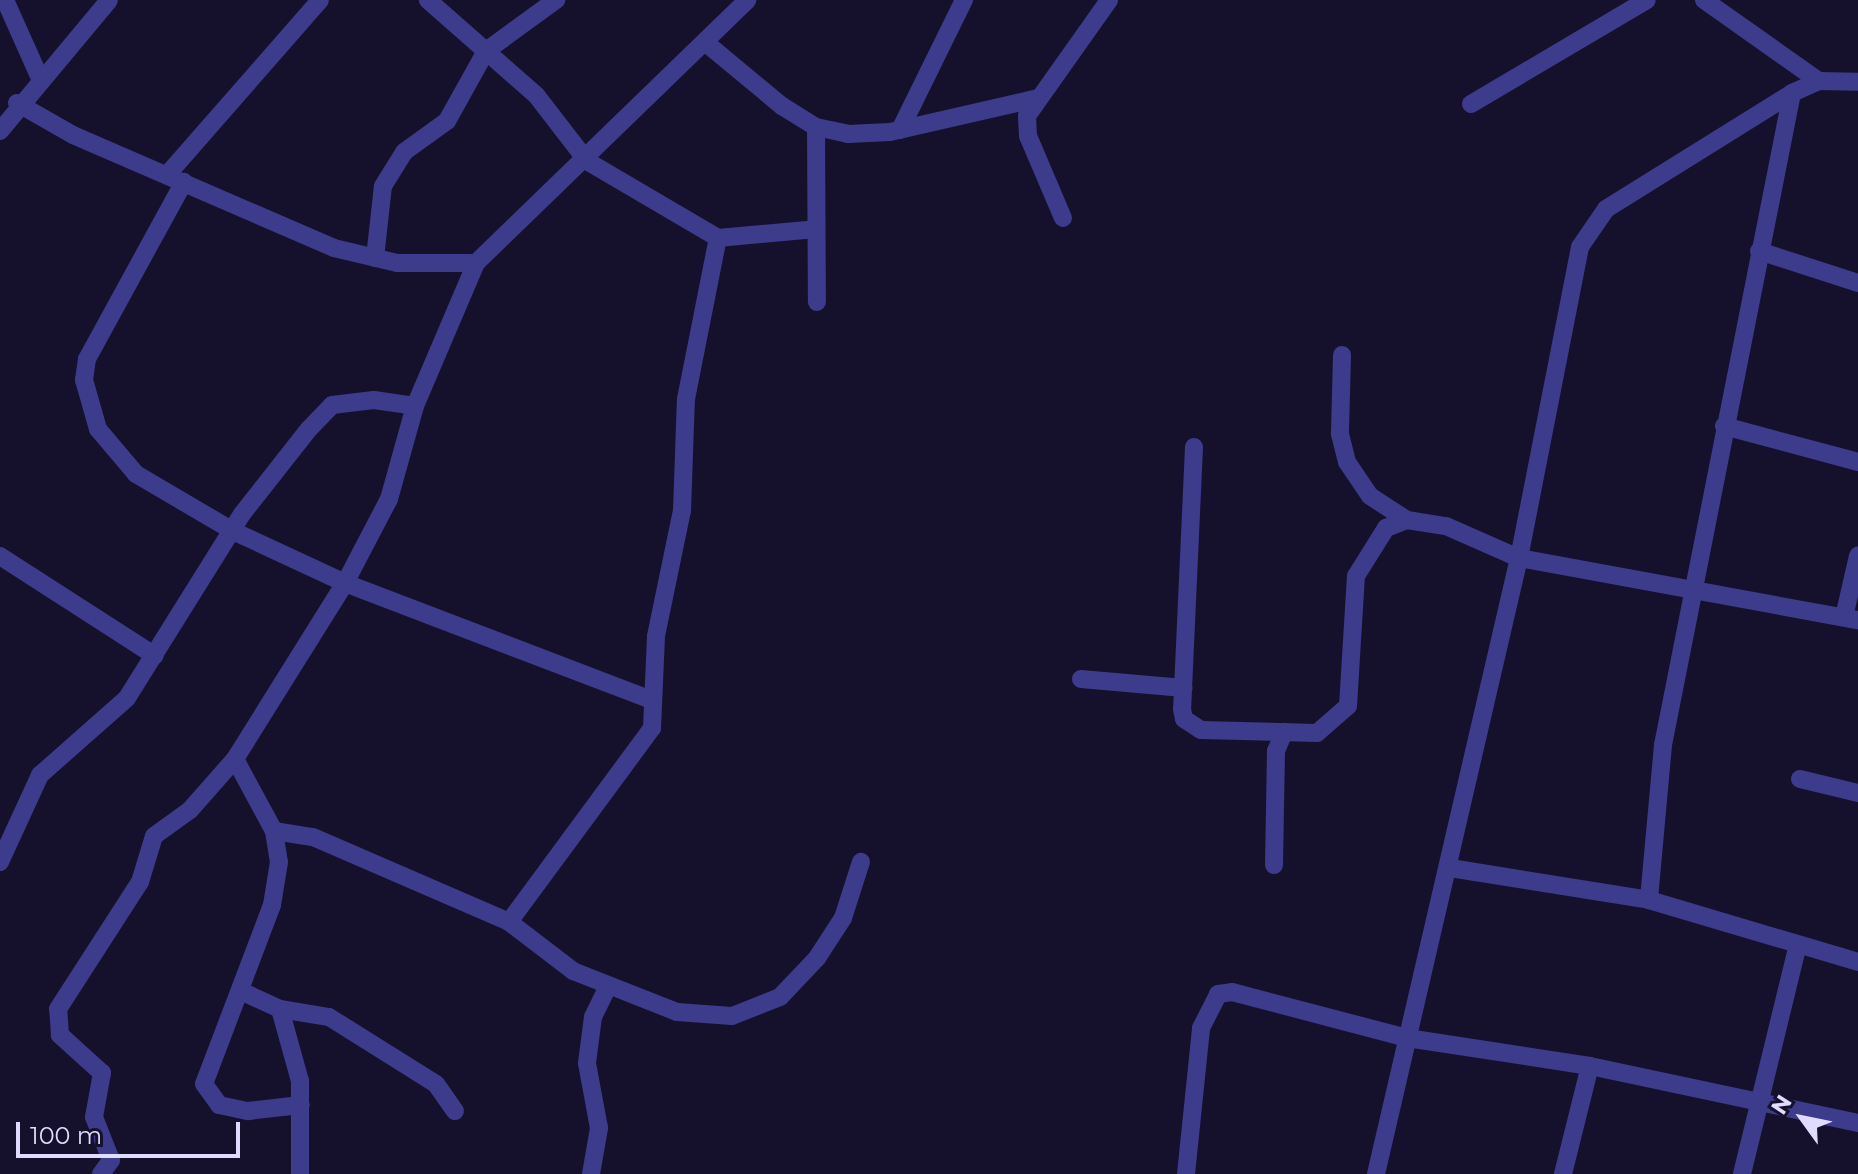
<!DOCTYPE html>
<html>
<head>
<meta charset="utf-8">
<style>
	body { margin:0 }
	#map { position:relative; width:1858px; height:1174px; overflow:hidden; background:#15112c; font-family:Montserrat,sans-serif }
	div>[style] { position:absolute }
	.minor>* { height:18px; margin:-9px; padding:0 9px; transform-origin:9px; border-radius:9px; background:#3d3b8b }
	span { translate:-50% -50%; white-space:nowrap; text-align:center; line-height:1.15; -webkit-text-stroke:6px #15112c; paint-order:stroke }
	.north { position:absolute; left:1762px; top:1078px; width:80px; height:80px; -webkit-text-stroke:6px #15112c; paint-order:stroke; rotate:303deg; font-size:22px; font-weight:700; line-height:32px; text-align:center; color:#dfdcff }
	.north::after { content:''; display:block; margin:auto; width:28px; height:36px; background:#dfdcff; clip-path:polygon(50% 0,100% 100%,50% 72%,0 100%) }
	.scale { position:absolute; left:16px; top:1122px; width:224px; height:36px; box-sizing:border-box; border:4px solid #dfdcff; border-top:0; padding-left:10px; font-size:24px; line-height:28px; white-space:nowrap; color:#dfdcff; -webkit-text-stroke:6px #15112c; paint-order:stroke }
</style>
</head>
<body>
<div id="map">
	<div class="minor">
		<i style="left:5px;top:0;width:83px;rotate:65.9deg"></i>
		<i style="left:1704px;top:0;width:141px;rotate:35.2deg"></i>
		<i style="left:706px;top:43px;width:99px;rotate:39.7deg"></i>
		<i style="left:782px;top:106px;width:40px;rotate:32deg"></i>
		<i style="left:816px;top:127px;width:33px;rotate:12deg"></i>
		<i style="left:848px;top:134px;width:42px;rotate:-2.7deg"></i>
		<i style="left:890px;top:132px;width:152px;rotate:-12.9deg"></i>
		<i style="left:1792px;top:93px;width:665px;rotate:101.19deg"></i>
		<i style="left:1663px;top:745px;width:156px;rotate:95.2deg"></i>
		<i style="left:1649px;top:900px;width:218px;rotate:16.5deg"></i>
		<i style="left:17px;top:103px;width:64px;rotate:29.7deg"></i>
		<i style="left:73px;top:135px;width:284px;rotate:23.4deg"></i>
		<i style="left:334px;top:248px;width:65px;rotate:13.4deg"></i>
		<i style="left:397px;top:263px;width:79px"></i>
		<i style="left:476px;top:263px;width:378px;rotate:-44.1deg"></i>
		<i style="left:1471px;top:104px;width:204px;rotate:-30.6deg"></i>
		<i style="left:816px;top:127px;width:175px;rotate:89.7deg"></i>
		<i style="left:900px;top:130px;width:145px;rotate:-63.8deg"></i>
		<i style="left:0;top:131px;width:170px;rotate:-50.2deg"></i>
		<i style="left:167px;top:175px;width:232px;rotate:-48.8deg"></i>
		<i style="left:1063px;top:218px;width:89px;rotate:-113.1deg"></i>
		<i style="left:1028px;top:136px;width:20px;rotate:-93deg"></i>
		<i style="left:1027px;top:116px;width:142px;rotate:-54.7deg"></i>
		<i style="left:718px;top:238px;width:98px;rotate:-5.2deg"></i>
		<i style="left:1759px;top:251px;width:104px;rotate:17.9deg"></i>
		<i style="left:375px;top:258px;width:72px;rotate:-83.7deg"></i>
		<i style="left:383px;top:186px;width:40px;rotate:-58deg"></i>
		<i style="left:404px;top:152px;width:53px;rotate:-35.8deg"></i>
		<i style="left:447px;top:121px;width:80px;rotate:-60.9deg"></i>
		<i style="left:486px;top:51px;width:87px;rotate:-36.1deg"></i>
		<i style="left:476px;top:263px;width:155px;rotate:113.1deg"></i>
		<i style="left:415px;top:406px;width:97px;rotate:105.6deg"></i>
		<i style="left:389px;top:499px;width:95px;rotate:117.6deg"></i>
		<i style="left:345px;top:583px;width:325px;rotate:20.9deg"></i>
		<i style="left:1342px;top:355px;width:79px;rotate:91.5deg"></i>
		<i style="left:1340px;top:434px;width:29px;rotate:76deg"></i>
		<i style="left:1347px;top:462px;width:41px;rotate:55.9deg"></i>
		<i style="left:1370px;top:496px;width:44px;rotate:33deg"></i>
		<i style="left:1724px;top:426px;width:139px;rotate:15deg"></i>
		<i style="left:1194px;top:447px;width:262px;rotate:92.6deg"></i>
		<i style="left:1182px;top:709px;width:10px;rotate:79deg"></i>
		<i style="left:1184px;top:719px;width:20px;rotate:33deg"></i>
		<i style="left:1201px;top:730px;width:116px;rotate:1.5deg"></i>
		<i style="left:1317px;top:733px;width:41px;rotate:-41.1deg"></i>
		<i style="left:1348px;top:706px;width:130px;rotate:-86.5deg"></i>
		<i style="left:1356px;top:576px;width:57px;rotate:-58deg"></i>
		<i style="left:1386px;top:528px;width:22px;rotate:-21deg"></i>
		<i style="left:1407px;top:520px;width:39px;rotate:9deg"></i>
		<i style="left:1446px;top:526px;width:80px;rotate:23.7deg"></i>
		<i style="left:1519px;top:558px;width:345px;rotate:10.4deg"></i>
		<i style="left:0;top:556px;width:184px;rotate:32.8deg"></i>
		<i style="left:1844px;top:617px;width:63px;rotate:-77.1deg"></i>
		<i style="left:1081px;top:679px;width:103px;rotate:5deg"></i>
		<i style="left:235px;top:759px;width:82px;rotate:61.6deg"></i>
		<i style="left:274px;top:831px;width:39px;rotate:9deg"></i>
		<i style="left:313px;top:837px;width:214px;rotate:23.4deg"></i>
		<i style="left:509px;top:922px;width:241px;rotate:-53.6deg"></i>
		<i style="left:652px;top:728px;width:92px;rotate:-87.5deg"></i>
		<i style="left:656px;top:636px;width:128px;rotate:-78.3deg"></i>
		<i style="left:682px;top:511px;width:112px;rotate:-88deg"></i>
		<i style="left:686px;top:399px;width:164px;rotate:-78.8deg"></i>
		<i style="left:718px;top:238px;width:152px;rotate:-149.6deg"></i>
		<i style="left:587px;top:161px;width:83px;rotate:-127.7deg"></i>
		<i style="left:536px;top:95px;width:144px;rotate:-138.7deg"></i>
		<i style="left:1800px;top:779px;width:60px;rotate:13.6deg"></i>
		<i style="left:274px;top:831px;width:31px;rotate:81deg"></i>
		<i style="left:279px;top:862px;width:44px;rotate:99.2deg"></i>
		<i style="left:272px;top:905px;width:191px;rotate:110.8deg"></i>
		<i style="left:204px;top:1084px;width:26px;rotate:54deg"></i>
		<i style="left:219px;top:1105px;width:30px;rotate:12deg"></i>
		<i style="left:248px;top:1111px;width:53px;rotate:-6.5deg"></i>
		<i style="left:0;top:862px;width:96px;rotate:-65.3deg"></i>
		<i style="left:40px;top:775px;width:116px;rotate:-41.5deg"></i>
		<i style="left:127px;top:698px;width:217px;rotate:-58deg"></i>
		<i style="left:242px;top:514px;width:108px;rotate:-51.8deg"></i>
		<i style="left:309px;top:429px;width:33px;rotate:-46deg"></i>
		<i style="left:332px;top:405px;width:42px;rotate:-6.8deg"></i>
		<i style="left:374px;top:400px;width:41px;rotate:8.3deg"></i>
		<i style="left:1274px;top:865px;width:114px;rotate:-89deg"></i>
		<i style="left:1276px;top:751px;width:21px;rotate:-67deg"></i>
		<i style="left:1450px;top:868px;width:202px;rotate:9.1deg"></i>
		<i style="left:509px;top:922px;width:81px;rotate:37.4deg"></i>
		<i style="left:573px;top:971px;width:112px;rotate:21.5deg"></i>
		<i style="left:677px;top:1012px;width:55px;rotate:4.2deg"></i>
		<i style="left:732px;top:1016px;width:52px;rotate:-21.6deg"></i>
		<i style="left:780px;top:997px;width:54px;rotate:-46.5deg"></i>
		<i style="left:817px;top:958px;width:48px;rotate:-57deg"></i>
		<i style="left:843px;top:918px;width:59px;rotate:-72.2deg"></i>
		<i style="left:243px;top:992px;width:41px;rotate:24.7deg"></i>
		<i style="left:280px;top:1009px;width:50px;rotate:9.3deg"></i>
		<i style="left:329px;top:1017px;width:126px;rotate:32.1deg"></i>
		<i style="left:436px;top:1084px;width:33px;rotate:55deg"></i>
		<i style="left:280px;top:1009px;width:75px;rotate:74.5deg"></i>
		<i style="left:300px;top:1081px;width:93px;rotate:90deg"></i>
		<i style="left:101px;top:1174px;width:17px;rotate:-54deg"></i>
		<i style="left:111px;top:1160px;width:46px;rotate:-111.6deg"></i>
		<i style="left:94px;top:1117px;width:45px;rotate:-79.7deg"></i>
		<i style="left:102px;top:1073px;width:57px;rotate:-137.9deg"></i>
		<i style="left:60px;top:1035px;width:26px;rotate:-94deg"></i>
		<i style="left:58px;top:1009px;width:151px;rotate:-57.2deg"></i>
		<i style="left:140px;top:882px;width:48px;rotate:-73.1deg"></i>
		<i style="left:154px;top:836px;width:44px;rotate:-35.8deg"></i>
		<i style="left:190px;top:810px;width:68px;rotate:-48.6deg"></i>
		<i style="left:235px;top:759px;width:208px;rotate:-58deg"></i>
		<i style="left:345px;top:583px;width:123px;rotate:-155.1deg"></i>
		<i style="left:233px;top:531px;width:113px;rotate:-149.6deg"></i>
		<i style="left:136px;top:474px;width:59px;rotate:-130.2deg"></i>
		<i style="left:98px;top:429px;width:51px;rotate:-105.9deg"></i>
		<i style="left:84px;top:380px;width:21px;rotate:-82deg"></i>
		<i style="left:87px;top:359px;width:202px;rotate:-61.3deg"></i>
		<i style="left:591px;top:1174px;width:47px;rotate:-80.1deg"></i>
		<i style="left:599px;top:1128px;width:66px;rotate:-100.5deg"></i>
		<i style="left:587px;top:1063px;width:46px;rotate:-82.6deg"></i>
		<i style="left:593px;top:1017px;width:34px;rotate:-64deg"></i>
		<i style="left:1186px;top:1174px;width:147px;rotate:-84.1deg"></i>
		<i style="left:1201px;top:1028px;width:38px;rotate:-63deg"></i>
		<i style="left:1218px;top:994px;width:14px;rotate:-8deg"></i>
		<i style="left:1232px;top:992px;width:181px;rotate:14.7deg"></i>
		<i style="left:1407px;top:1038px;width:185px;rotate:8.7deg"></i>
		<i style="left:1590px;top:1066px;width:274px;rotate:12deg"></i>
		<i style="left:1376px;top:1174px;width:632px;rotate:-76.93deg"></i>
		<i style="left:1519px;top:558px;width:317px;rotate:-78.9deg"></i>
		<i style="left:1580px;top:247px;width:46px;rotate:-55.6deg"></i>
		<i style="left:1606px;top:209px;width:219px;rotate:-31.9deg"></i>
		<i style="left:1792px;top:93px;width:30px;rotate:-24deg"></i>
		<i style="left:1819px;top:81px;width:39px;rotate:1deg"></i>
		<i style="left:1563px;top:1174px;width:111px;rotate:-76deg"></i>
		<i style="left:1742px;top:1174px;width:233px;rotate:-76.3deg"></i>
	</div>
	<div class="north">N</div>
	<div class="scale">100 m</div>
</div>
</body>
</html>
